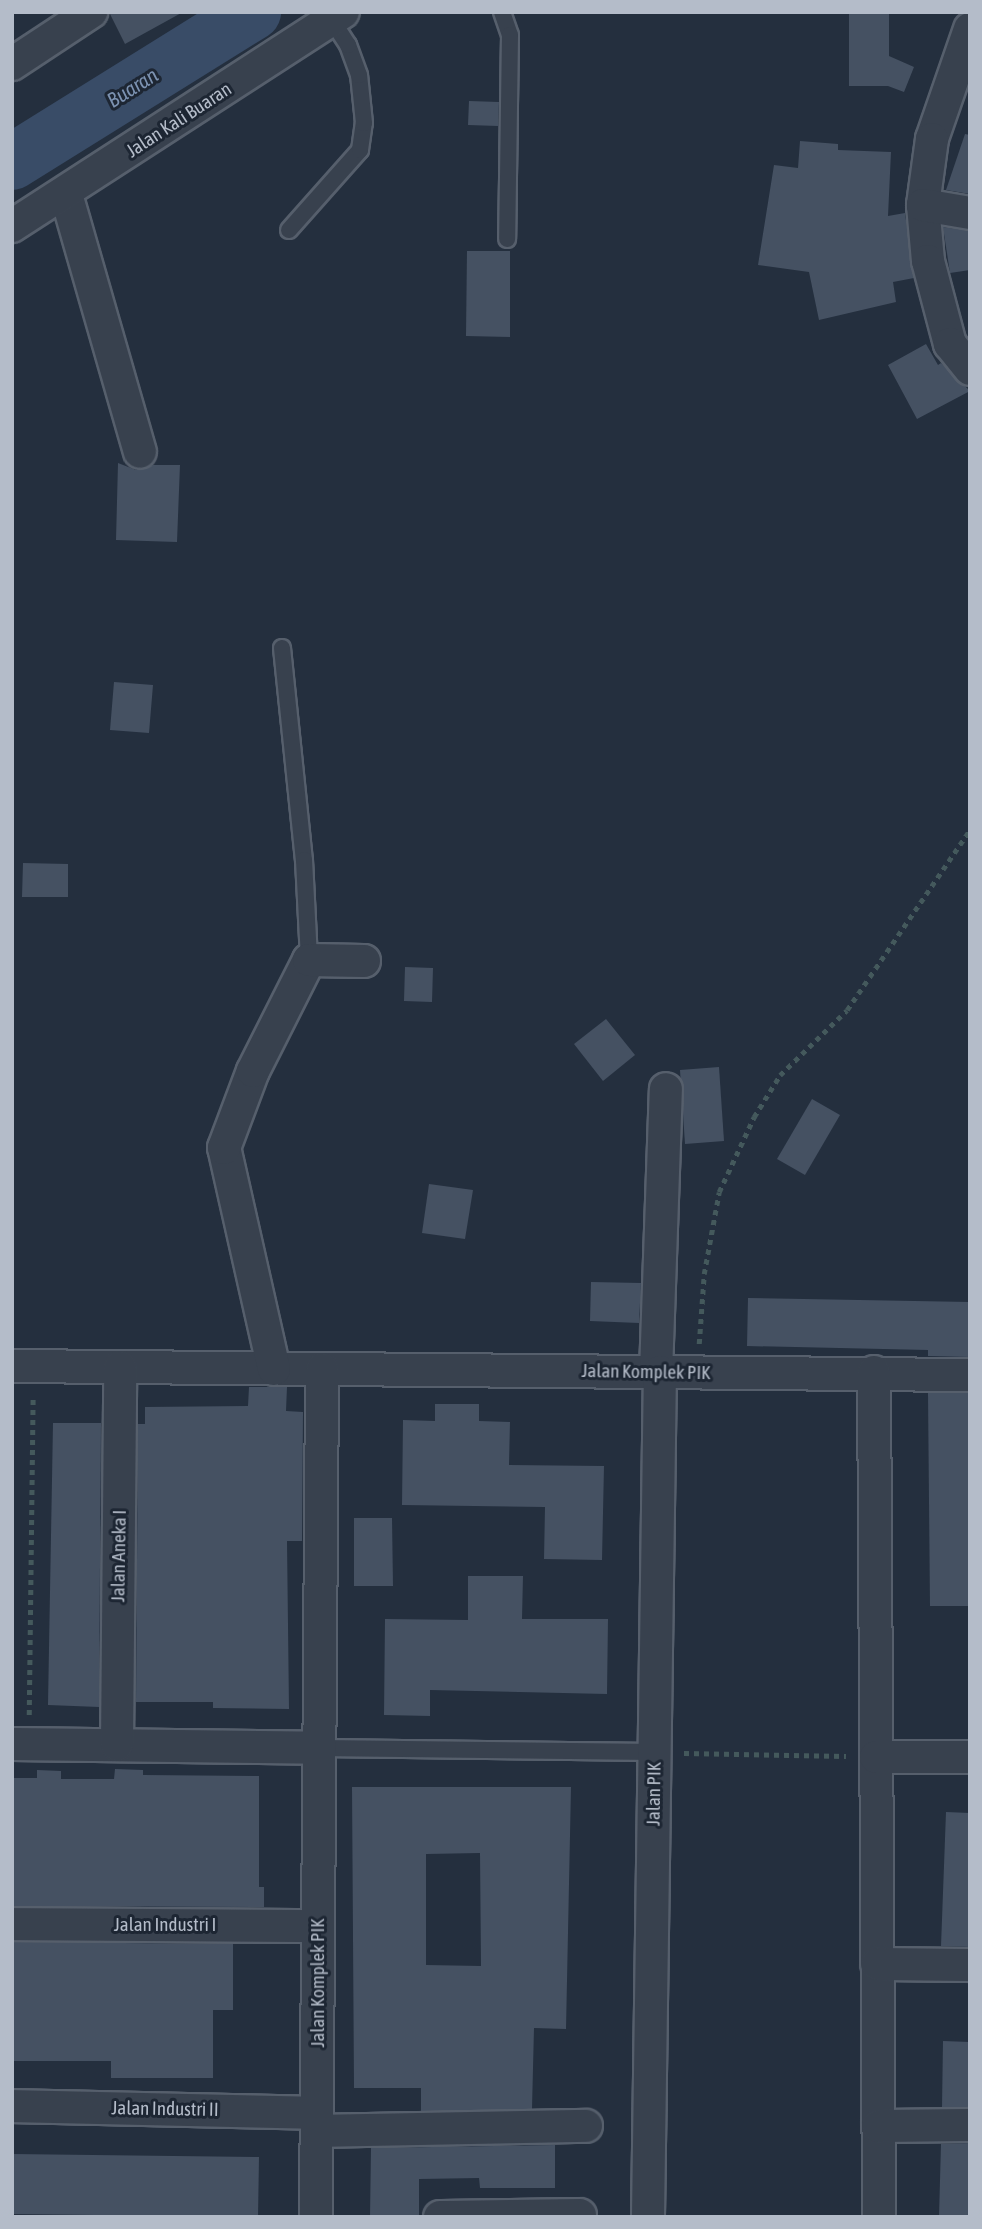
<!DOCTYPE html>
<html>
<head>
<meta charset="utf-8">
<style>
	body { margin:0 }
	#map { position:relative; width:982px; height:2229px; overflow:hidden; background:#242f3e; font-family:"Asap Condensed",sans-serif }
	div>[style] { position:absolute }
	.river>* { height:56px; margin:-28px; padding:0 28px; transform-origin:28px; border-radius:28px; background:#394c67 }
	.building>* { inset:0; background:#455162 }
	.path>* { height:4.5px; margin-top:-2.25px; transform-origin:0; background:repeating-linear-gradient(90deg,#44595c 0 5px,transparent 0 10px) }
	.roads { filter:drop-shadow(2px 0 #565f6c) drop-shadow(-2px 0 #565f6c) drop-shadow(0 2px #565f6c) drop-shadow(0 -2px #565f6c) }
	.service>* { height:16px; margin:-8px; padding:0 8px; transform-origin:8px; border-radius:8px; background:#38414e }
	.minor>* { height:32px; margin:-16px; padding:0 16px; transform-origin:16px; border-radius:16px; background:#38414e }
	span { translate:-50% -50%; white-space:nowrap; text-align:center; line-height:1.15; -webkit-text-stroke:6px #1d2633; paint-order:stroke }
	.street-label { font-size:19px; color:#b4bcc9 }
	.water-label { font-size:21px; color:#7c92b1; font-style:italic }
	.frame { position:absolute; inset:0; border:14px solid #b4bcc9; pointer-events:none }
</style>
</head>
<body>
<div id="map">
	<div class="river">
		<i style="left:12px;top:162px;width:284px;rotate:-31.9deg"></i>
	</div>
	<div class="building">
		<i style="clip-path:polygon(109px 12px,183px 12px,125px 44px)"></i>
		<i style="clip-path:polygon(849px 12px,889px 12px,889px 56px,914px 67px,904px 92px,888px 86px,849px 86px)"></i>
		<i style="clip-path:polygon(469px 101px,499px 102px,498px 126px,468px 125px)"></i>
		<i style="clip-path:polygon(965px 134px,970px 135px,970px 194px,946px 190px)"></i>
		<i style="clip-path:polygon(800px 141px,838px 144px,838px 150px,891px 152px,888px 216px,905px 213px,914px 278px,893px 282px,896px 302px,819px 320px,809px 272px,758px 265px,774px 165px,798px 168px)"></i>
		<i style="clip-path:polygon(943px 227px,970px 231px,970px 270px,950px 273px)"></i>
		<i style="clip-path:polygon(467px 251px,510px 251px,510px 337px,466px 336px)"></i>
		<i style="clip-path:polygon(926px 344px,938px 365px,941px 363px,970px 391px,917px 419px,888px 365px)"></i>
		<i style="clip-path:polygon(118px 463px,136px 470px,153px 465px,180px 465px,177px 542px,116px 540px)"></i>
		<i style="clip-path:polygon(114px 682px,153px 685px,149px 733px,110px 730px)"></i>
		<i style="clip-path:polygon(23px 863px,68px 864px,68px 897px,22px 897px)"></i>
		<i style="clip-path:polygon(405px 967px,433px 968px,432px 1002px,404px 1001px)"></i>
		<i style="clip-path:polygon(606px 1019px,635px 1055px,603px 1081px,574px 1044px)"></i>
		<i style="clip-path:polygon(719px 1067px,724px 1141px,685px 1144px,680px 1070px)"></i>
		<i style="clip-path:polygon(812px 1099px,840px 1115px,805px 1175px,777px 1159px)"></i>
		<i style="clip-path:polygon(429px 1184px,473px 1190px,465px 1239px,422px 1233px)"></i>
		<i style="clip-path:polygon(591px 1282px,641px 1283px,639px 1323px,590px 1321px)"></i>
		<i style="clip-path:polygon(748px 1298px,970px 1302px,970px 1357px,928px 1356px,928px 1350px,747px 1346px)"></i>
		<i style="clip-path:polygon(249px 1387px,287px 1387px,286px 1411px,303px 1412px,302px 1541px,287px 1541px,289px 1709px,213px 1708px,213px 1702px,136px 1702px,138px 1424px,145px 1424px,145px 1407px,248px 1406px)"></i>
		<i style="clip-path:polygon(928px 1393px,970px 1393px,970px 1606px,930px 1606px)"></i>
		<i style="clip-path:polygon(435px 1404px,479px 1404px,479px 1421px,510px 1422px,509px 1465px,604px 1466px,602px 1560px,544px 1559px,545px 1507px,402px 1505px,403px 1420px,435px 1421px)"></i>
		<i style="clip-path:polygon(53px 1423px,101px 1423px,99px 1707px,48px 1705px)"></i>
		<i style="clip-path:polygon(354px 1518px,392px 1518px,393px 1586px,354px 1586px)"></i>
		<i style="clip-path:polygon(468px 1576px,523px 1576px,522px 1619px,608px 1619px,607px 1694px,430px 1690px,430px 1716px,384px 1715px,385px 1619px,468px 1620px)"></i>
		<i style="clip-path:polygon(115px 1769px,143px 1770px,143px 1775px,259px 1776px,259px 1887px,264px 1887px,264px 1907px,12px 1906px,12px 1778px,37px 1778px,37px 1770px,61px 1771px,61px 1779px,114px 1779px)"></i>
		<i style="clip-path:polygon(evenodd,352px 1787px,571px 1787px,566px 2029px,534px 2028px,532px 2109px,421px 2111px,421px 2088px,354px 2088px,352px 1787px,480px 1853px,481px 1966px,426px 1965px,426px 1854px,480px 1853px)"></i>
		<i style="clip-path:polygon(946px 1812px,970px 1813px,970px 1947px,941px 1946px)"></i>
		<i style="clip-path:polygon(12px 1942px,233px 1944px,233px 2010px,213px 2010px,213px 2078px,111px 2078px,111px 2061px,12px 2061px)"></i>
		<i style="clip-path:polygon(943px 2041px,970px 2042px,970px 2107px,942px 2107px)"></i>
		<i style="clip-path:polygon(970px 2143px,970px 2217px,939px 2217px,941px 2144px)"></i>
		<i style="clip-path:polygon(555px 2145px,555px 2188px,480px 2188px,479px 2178px,419px 2179px,419px 2217px,370px 2217px,371px 2148px)"></i>
		<i style="clip-path:polygon(12px 2154px,259px 2157px,258px 2217px,12px 2214px)"></i>
	</div>
	<div class="path">
		<i style="left:699px;top:1344px;width:70px;rotate:-85.9deg"></i>
		<i style="left:704px;top:1274px;width:83px;rotate:-79.6deg"></i>
		<i style="left:719px;top:1192px;width:83px;rotate:-65deg"></i>
		<i style="left:754px;top:1117px;width:49px;rotate:-58.2deg"></i>
		<i style="left:780px;top:1075px;width:93px;rotate:-44.1deg"></i>
		<i style="left:847px;top:1010px;width:218px;rotate:-55.7deg"></i>
		<i style="left:29px;top:1715px;width:320px;rotate:-89.3deg"></i>
		<i style="left:684px;top:1753px;width:162px;rotate:1.1deg"></i>
	</div>
	<div class="roads">
		<div class="service">
			<i style="left:502px;top:12px;width:24px;rotate:71deg"></i>
			<i style="left:510px;top:35px;width:204px;rotate:90.8deg"></i>
			<i style="left:289px;top:230px;width:107px;rotate:-48.4deg"></i>
			<i style="left:360px;top:150px;width:27px;rotate:-82deg"></i>
			<i style="left:364px;top:123px;width:48px;rotate:-95.9deg"></i>
			<i style="left:359px;top:75px;width:32px;rotate:-110deg"></i>
			<i style="left:348px;top:45px;width:30px;rotate:-123deg"></i>
			<i style="left:282px;top:648px;width:213px;rotate:84.1deg"></i>
			<i style="left:304px;top:860px;width:100px;rotate:87.1deg"></i>
			<i style="left:320px;top:1748px;width:335px;rotate:0.7deg"></i>
		</div>
		<div class="minor">
			<i style="left:970px;top:29px;width:116px;rotate:109.1deg"></i>
			<i style="left:932px;top:139px;width:67px;rotate:97.8deg"></i>
			<i style="left:923px;top:205px;width:56px;rotate:84.9deg"></i>
			<i style="left:928px;top:261px;width:86px;rotate:75.2deg"></i>
			<i style="left:950px;top:344px;width:32px;rotate:51deg"></i>
			<i style="left:12px;top:64px;width:95px;rotate:-33.4deg"></i>
			<i style="left:66px;top:194px;width:268px;rotate:74deg"></i>
			<i style="left:923px;top:205px;width:48px;rotate:9.7deg"></i>
			<i style="left:12px;top:226px;width:394px;rotate:-32.9deg"></i>
			<i style="left:12px;top:1366px;width:958px;rotate:0.54deg"></i>
			<i style="left:274px;top:1369px;width:227px;rotate:-102.7deg"></i>
			<i style="left:224px;top:1148px;width:82px;rotate:-69.4deg"></i>
			<i style="left:253px;top:1071px;width:124px;rotate:-63.2deg"></i>
			<i style="left:309px;top:960px;width:55px;rotate:1deg"></i>
			<i style="left:656px;top:1372px;width:283px;rotate:-88deg"></i>
			<i style="left:874px;top:1372px;width:845px;rotate:89.66deg"></i>
			<i style="left:12px;top:1744px;width:308px;rotate:0.7deg"></i>
			<i style="left:117px;top:1745px;width:378px;rotate:-89.5deg"></i>
			<i style="left:876px;top:1757px;width:94px"></i>
			<i style="left:12px;top:1924px;width:306px;rotate:0.4deg"></i>
			<i style="left:877px;top:1964px;width:93px;rotate:0.6deg"></i>
			<i style="left:12px;top:2106px;width:305px;rotate:1.3deg"></i>
			<i style="left:878px;top:2126px;width:92px;rotate:-0.6deg"></i>
			<i style="left:317px;top:2131px;width:269px;rotate:-1.1deg"></i>
			<i style="left:316px;top:2217px;width:848px;rotate:-89.59deg"></i>
			<i style="left:440px;top:2217px;width:140px;rotate:-0.8deg"></i>
			<i style="left:648px;top:2217px;width:845px;rotate:-89.19deg"></i>
		</div>
	</div>
	<div class="street-label">
		<span style="left:179px;top:120px;rotate:-33deg">Jalan Kali Buaran</span>
		<span style="left:646px;top:1372px;rotate:1deg">Jalan Komplek PIK</span>
		<span style="left:119px;top:1556px;rotate:-89deg">Jalan Aneka I</span>
		<span style="left:654px;top:1794px;rotate:-89deg">Jalan PIK</span>
		<span style="left:165px;top:1925px">Jalan Industri I</span>
		<span style="left:318px;top:1983px;rotate:-90deg">Jalan Komplek PIK</span>
		<span style="left:165px;top:2109px;rotate:1deg">Jalan Industri II</span>
	</div>
	<div class="water-label">
		<span style="left:132px;top:87px;rotate:-32deg">Buaran</span>
	</div>
	<div class="frame"></div>
</div>
</body>
</html>
